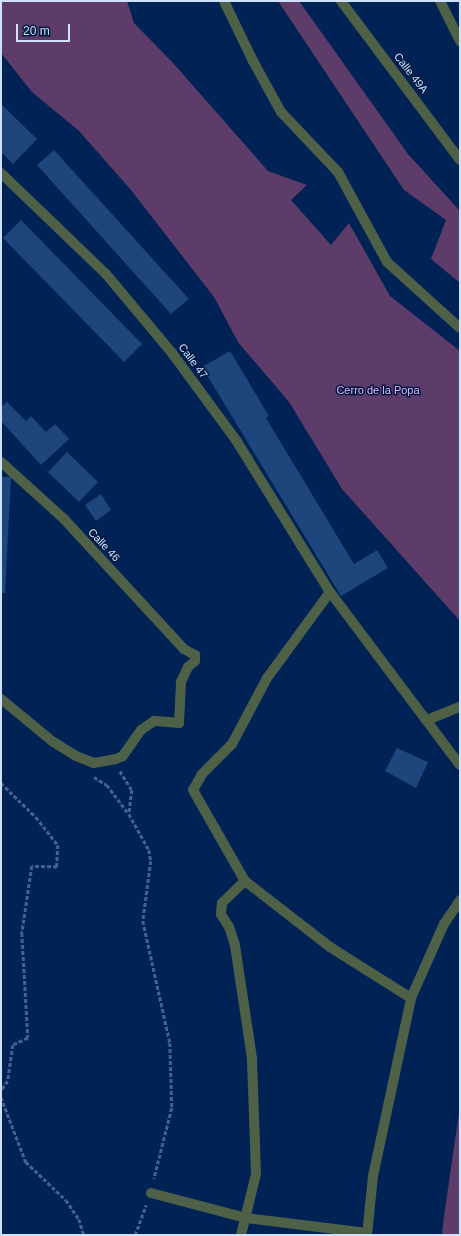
<!DOCTYPE html>
<html>
<head>
<meta charset="utf-8">
<style>
	body { margin:0 }
	#map { position:relative; width:461px; height:1236px; overflow:hidden; background:#025; font-family:Helvetica,sans-serif }
	div>[style] { position:absolute }
	.green>* { inset:0; background:#5e3c69 }
	.building>* { inset:0; background:#1e457c }
	.path>* { height:2.5px; margin-top:-1.25px; transform-origin:0; background:repeating-linear-gradient(90deg,#45628c 0 4px,transparent 0 6px) }
	.minor>* { height:10px; margin:-5px; padding:0 5px; transform-origin:5px; border-radius:5px; background:#4e6147 }
	span { translate:-50% -50%; white-space:nowrap; text-align:center; line-height:1.15; -webkit-text-stroke:3px #001a41; paint-order:stroke }
	.street-label { font-size:11px; color:#cfe1fb }
	.park-label { font-size:11px; color:#e9affd }
	.frame { position:absolute; inset:0; border:2px solid #cfe1fb; pointer-events:none }
	.scale { position:absolute; left:16px; top:24px; width:54px; height:18px; box-sizing:border-box; border:2px solid #cfe1fb; border-top:0; padding-left:5px; font-size:12px; line-height:14px; white-space:nowrap; color:#cfe1fb; -webkit-text-stroke:3px #001a41; paint-order:stroke }
</style>
</head>
<body>
<div id="map">
	<div class="green">
		<i style="clip-path:polygon(1px 1px,127px 1px,134px 23px,173px 63px,268px 171px,307px 185px,291px 200px,331px 245px,349px 223px,390px 296px,460px 351px,460px 621px,342px 489px,289px 402px,238px 342px,214px 297px,131px 190px,79px 131px,32px 92px,1px 53px)"></i>
		<i style="clip-path:polygon(278px 1px,299px 1px,408px 154px,460px 211px,460px 283px,431px 259px,446px 220px,404px 190px)"></i>
		<i style="clip-path:polygon(460px 1106px,460px 1235px,442px 1235px,444px 1216px)"></i>
	</div>
	<div class="building">
		<i style="clip-path:polygon(1px 104px,37px 139px,13px 164px,1px 152px)"></i>
		<i style="clip-path:polygon(54px 150px,189px 299px,171px 314px,37px 165px)"></i>
		<i style="clip-path:polygon(21px 220px,142px 344px,124px 362px,3px 238px)"></i>
		<i style="clip-path:polygon(230px 351px,269px 416px,266px 418px,354px 564px,377px 550px,388px 568px,341px 596px,202px 367px)"></i>
		<i style="clip-path:polygon(7px 402px,26px 421px,31px 416px,46px 432px,55px 424px,69px 439px,41px 465px,1px 421px,1px 407px)"></i>
		<i style="clip-path:polygon(67px 452px,98px 482px,79px 502px,48px 472px)"></i>
		<i style="clip-path:polygon(1px 477px,11px 477px,5px 593px,1px 593px)"></i>
		<i style="clip-path:polygon(101px 494px,111px 510px,96px 521px,85px 505px)"></i>
		<i style="clip-path:polygon(397px 748px,428px 762px,416px 788px,385px 771px)"></i>
	</div>
	<div class="path">
		<i style="left:120px;top:771px;width:22px;rotate:58deg"></i>
		<i style="left:132px;top:790px;width:24px;rotate:97deg"></i>
		<i style="left:129px;top:814px;width:41px;rotate:60.9deg"></i>
		<i style="left:149px;top:850px;width:11px;rotate:80deg"></i>
		<i style="left:151px;top:861px;width:61px;rotate:97.6deg"></i>
		<i style="left:143px;top:921px;width:125px;rotate:77.5deg"></i>
		<i style="left:170px;top:1043px;width:65px;rotate:88.2deg"></i>
		<i style="left:172px;top:1108px;width:73px;rotate:104.2deg"></i>
		<i style="left:94px;top:777px;width:15px;rotate:32deg"></i>
		<i style="left:107px;top:785px;width:36px;rotate:53deg"></i>
		<i style="left:1px;top:783px;width:49px;rotate:44.2deg"></i>
		<i style="left:36px;top:817px;width:36px;rotate:52deg"></i>
		<i style="left:58px;top:845px;width:22px;rotate:93deg"></i>
		<i style="left:57px;top:867px;width:25px;rotate:-178deg"></i>
		<i style="left:32px;top:866px;width:68px;rotate:98.5deg"></i>
		<i style="left:22px;top:933px;width:105px;rotate:86.7deg"></i>
		<i style="left:28px;top:1038px;width:17px;rotate:155deg"></i>
		<i style="left:13px;top:1045px;width:36px;rotate:98deg"></i>
		<i style="left:8px;top:1081px;width:12px;rotate:125deg"></i>
		<i style="left:1px;top:1097px;width:70px;rotate:69deg"></i>
		<i style="left:26px;top:1162px;width:55px;rotate:43.5deg"></i>
		<i style="left:66px;top:1200px;width:23px;rotate:56deg"></i>
		<i style="left:79px;top:1219px;width:17px;rotate:73deg"></i>
		<i style="left:135px;top:1235px;width:32px;rotate:-70deg"></i>
	</div>
	<div class="minor">
		<i style="left:224px;top:1px;width:67px;rotate:64.2deg"></i>
		<i style="left:253px;top:61px;width:58px;rotate:61.2deg"></i>
		<i style="left:281px;top:112px;width:83px;rotate:46.5deg"></i>
		<i style="left:338px;top:172px;width:102px;rotate:61.4deg"></i>
		<i style="left:387px;top:262px;width:98px;rotate:42.1deg"></i>
		<i style="left:341px;top:1px;width:199px;rotate:53.2deg"></i>
		<i style="left:440px;top:1px;width:45px;rotate:63.4deg"></i>
		<i style="left:1px;top:173px;width:146px;rotate:43.9deg"></i>
		<i style="left:106px;top:274px;width:103px;rotate:50.1deg"></i>
		<i style="left:172px;top:353px;width:108px;rotate:53.7deg"></i>
		<i style="left:236px;top:440px;width:179px;rotate:58.3deg"></i>
		<i style="left:330px;top:592px;width:216px;rotate:53.1deg"></i>
		<i style="left:1px;top:462px;width:85px;rotate:42.1deg"></i>
		<i style="left:64px;top:519px;width:177px;rotate:47.3deg"></i>
		<i style="left:184px;top:649px;width:13px;rotate:29deg"></i>
		<i style="left:195px;top:655px;width:6px;rotate:90deg"></i>
		<i style="left:195px;top:661px;width:9px;rotate:139deg"></i>
		<i style="left:188px;top:667px;width:17px;rotate:115deg"></i>
		<i style="left:181px;top:682px;width:41px;rotate:92.8deg"></i>
		<i style="left:179px;top:723px;width:25px;rotate:-175deg"></i>
		<i style="left:154px;top:721px;width:16px;rotate:145deg"></i>
		<i style="left:141px;top:730px;width:32px;rotate:125deg"></i>
		<i style="left:123px;top:756px;width:8px;rotate:157deg"></i>
		<i style="left:116px;top:759px;width:22px;rotate:170deg"></i>
		<i style="left:94px;top:763px;width:19px;rotate:-159deg"></i>
		<i style="left:76px;top:756px;width:28px;rotate:-148deg"></i>
		<i style="left:52px;top:741px;width:66px;rotate:-140.5deg"></i>
		<i style="left:330px;top:592px;width:107px;rotate:126.2deg"></i>
		<i style="left:267px;top:678px;width:75px;rotate:117.9deg"></i>
		<i style="left:232px;top:744px;width:42px;rotate:135deg"></i>
		<i style="left:202px;top:774px;width:18px;rotate:119deg"></i>
		<i style="left:193px;top:790px;width:105px;rotate:60.3deg"></i>
		<i style="left:245px;top:881px;width:108px;rotate:37.8deg"></i>
		<i style="left:330px;top:947px;width:96px;rotate:32.2deg"></i>
		<i style="left:427px;top:720px;width:35px;rotate:-22deg"></i>
		<i style="left:151px;top:1193px;width:98px;rotate:14.7deg"></i>
		<i style="left:246px;top:1218px;width:122px;rotate:7.1deg"></i>
		<i style="left:241px;top:1235px;width:63px;rotate:-76.2deg"></i>
		<i style="left:256px;top:1174px;width:116px;rotate:-92deg"></i>
		<i style="left:252px;top:1058px;width:114px;rotate:-98.6deg"></i>
		<i style="left:235px;top:945px;width:19px;rotate:-108deg"></i>
		<i style="left:229px;top:927px;width:15px;rotate:-122deg"></i>
		<i style="left:221px;top:914px;width:11px;rotate:-85deg"></i>
		<i style="left:222px;top:903px;width:32px;rotate:-44deg"></i>
		<i style="left:367px;top:1235px;width:59px;rotate:-84.2deg"></i>
		<i style="left:373px;top:1176px;width:182px;rotate:-77.9deg"></i>
		<i style="left:411px;top:998px;width:81px;rotate:-66deg"></i>
		<i style="left:444px;top:924px;width:29px;rotate:-56deg"></i>
	</div>
	<div class="street-label">
		<span style="left:411px;top:73px;rotate:52deg">Calle 49A</span>
		<span style="left:193px;top:361px;rotate:53deg">Calle 47</span>
		<span style="left:104px;top:545px;rotate:47deg">Calle 46</span>
	</div>
	<div class="park-label">
		<span style="left:378px;top:390px">Cerro de la Popa</span>
	</div>
	<div class="frame"></div>
	<div class="scale">20 m</div>
</div>
</body>
</html>
